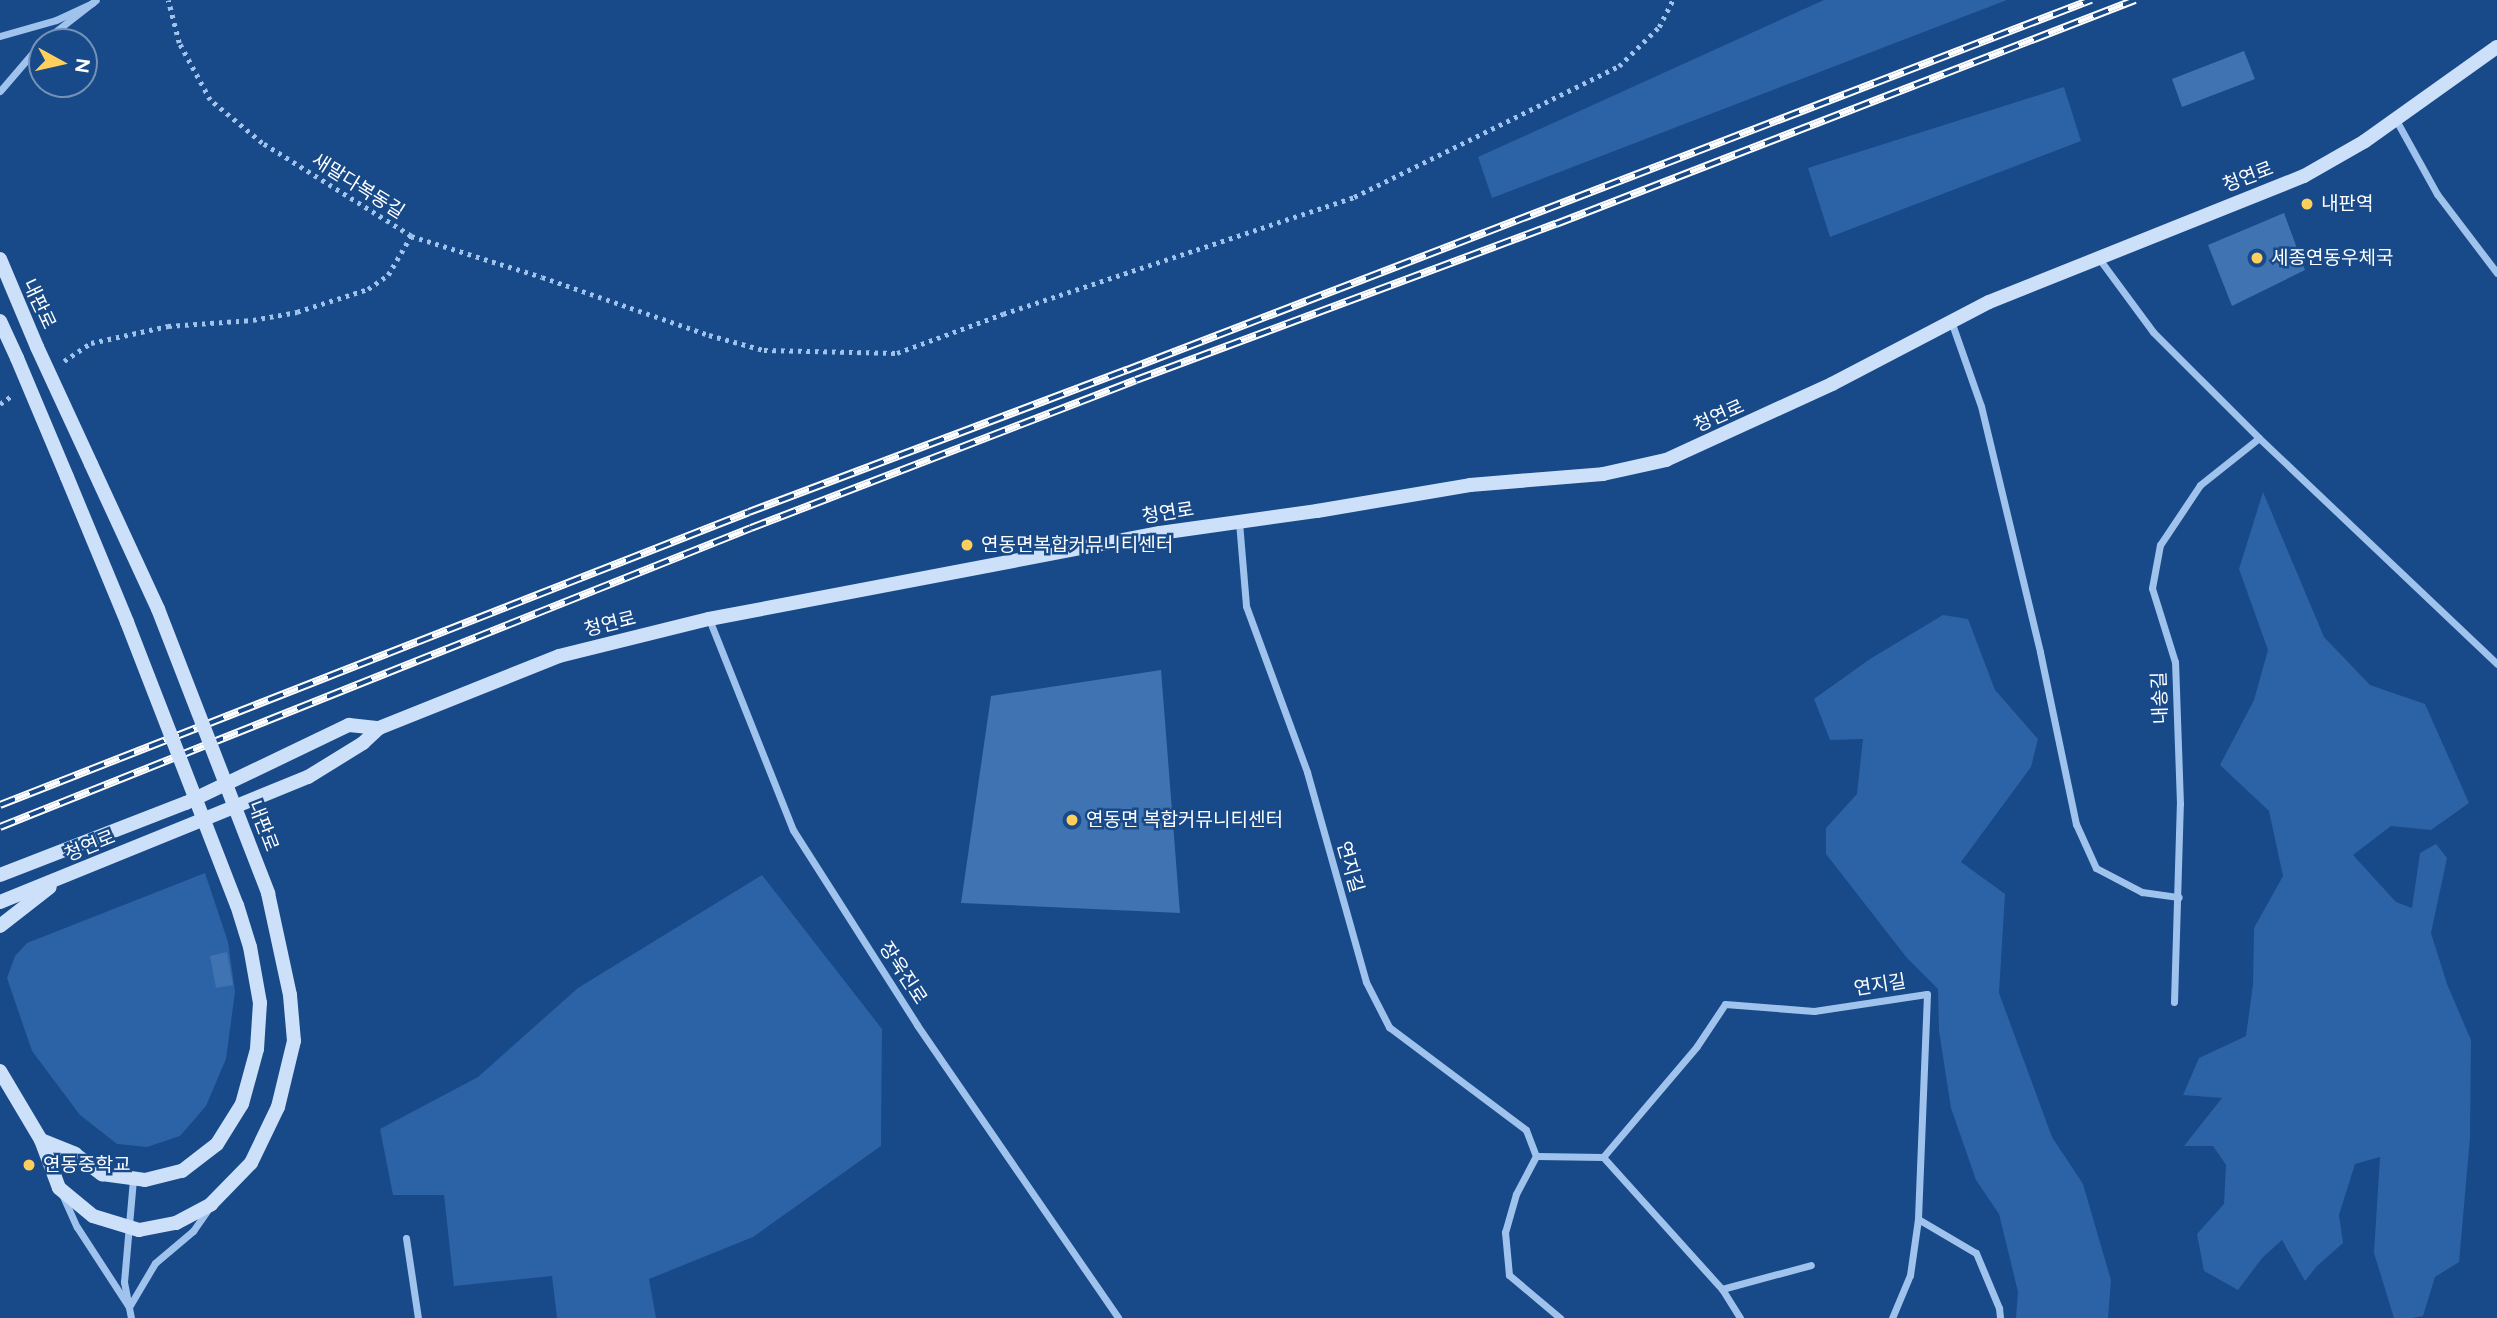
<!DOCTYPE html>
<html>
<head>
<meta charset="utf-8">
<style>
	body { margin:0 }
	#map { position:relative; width:2497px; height:1318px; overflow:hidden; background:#184988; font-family:Figtree,"Noto Sans KR",sans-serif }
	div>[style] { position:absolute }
	.green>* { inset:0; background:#2b63a6 }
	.building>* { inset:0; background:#4073b1 }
	.path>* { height:4.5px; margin-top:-2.25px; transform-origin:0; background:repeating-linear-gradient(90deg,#a0c3ed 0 3.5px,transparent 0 8.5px) }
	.street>* { height:7px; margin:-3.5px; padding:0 3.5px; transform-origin:3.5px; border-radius:3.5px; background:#a0c3ed }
	.secondary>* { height:14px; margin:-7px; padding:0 7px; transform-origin:7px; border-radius:7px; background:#cce0f9 }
	.rail>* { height:8px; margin-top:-4px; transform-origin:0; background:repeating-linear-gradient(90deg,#184988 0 16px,#fff 0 32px); box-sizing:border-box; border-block:2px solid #fff }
	.secondary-bridge>* { height:14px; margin:-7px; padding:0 7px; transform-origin:7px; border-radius:7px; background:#cce0f9 }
	.dots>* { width:19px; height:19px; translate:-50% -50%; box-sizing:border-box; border:4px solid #184988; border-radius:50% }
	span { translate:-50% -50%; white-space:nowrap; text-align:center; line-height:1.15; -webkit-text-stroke:5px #184988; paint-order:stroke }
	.street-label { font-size:19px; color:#fff }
	.poi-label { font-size:19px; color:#fff }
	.left { translate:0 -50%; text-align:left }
	.north { position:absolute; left:28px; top:28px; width:70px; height:70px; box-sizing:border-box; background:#184988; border:2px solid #7492b8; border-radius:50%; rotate:98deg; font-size:19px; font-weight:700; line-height:28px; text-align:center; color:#fff }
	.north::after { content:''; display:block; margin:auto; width:24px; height:32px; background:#ffcf5c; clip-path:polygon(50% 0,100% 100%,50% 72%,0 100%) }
</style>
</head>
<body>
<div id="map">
	<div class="green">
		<i style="clip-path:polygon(1824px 0,2007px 0,1492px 198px,1478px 157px)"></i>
		<i style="clip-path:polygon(2064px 87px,2081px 141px,1830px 237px,1808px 168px)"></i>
		<i style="clip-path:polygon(2263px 492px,2324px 637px,2370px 685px,2425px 704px,2469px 803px,2431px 830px,2391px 826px,2353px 855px,2396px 902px,2412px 908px,2420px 853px,2436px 844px,2447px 858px,2431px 933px,2447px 984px,2471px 1040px,2470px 1138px,2459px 1262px,2435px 1277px,2423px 1316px,2412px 1318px,2394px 1318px,2374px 1253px,2380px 1157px,2355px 1164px,2339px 1215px,2343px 1243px,2317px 1266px,2305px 1281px,2282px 1240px,2262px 1258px,2238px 1290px,2204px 1271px,2197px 1234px,2224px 1204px,2226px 1165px,2213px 1146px,2184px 1146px,2222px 1098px,2183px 1095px,2199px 1058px,2246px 1036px,2253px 984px,2254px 928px,2283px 876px,2269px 811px,2220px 765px,2254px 700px,2268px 650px,2239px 569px)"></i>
		<i style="clip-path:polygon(1943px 615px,1968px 619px,1995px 690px,2038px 739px,2031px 767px,1961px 862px,2005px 894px,1999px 993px,2052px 1137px,2083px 1184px,2111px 1280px,2108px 1318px,2016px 1318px,2018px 1292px,1999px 1214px,1976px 1180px,1951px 1108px,1939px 1031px,1938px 989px,1907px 958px,1826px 854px,1826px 828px,1857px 794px,1863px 739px,1830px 740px,1814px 699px,1870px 659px)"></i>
		<i style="clip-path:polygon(205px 873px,228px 942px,235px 992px,226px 1059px,206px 1106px,180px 1136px,147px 1147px,117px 1144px,80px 1115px,32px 1051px,7px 978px,15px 956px,27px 943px)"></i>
		<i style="clip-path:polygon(762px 875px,882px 1029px,881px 1146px,753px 1237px,649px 1279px,656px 1318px,557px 1318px,552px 1276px,454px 1286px,444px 1195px,393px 1195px,380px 1129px,478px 1077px,578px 988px)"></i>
	</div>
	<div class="building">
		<i style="clip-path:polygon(2244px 51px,2255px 79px,2182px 107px,2172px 79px)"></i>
		<i style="clip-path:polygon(2284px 213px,2305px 270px,2232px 306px,2208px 245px)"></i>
		<i style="clip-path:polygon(1161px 670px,1180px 913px,961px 903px,991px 696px)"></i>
		<i style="clip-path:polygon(227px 952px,233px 985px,216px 988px,210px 956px)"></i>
	</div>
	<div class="path">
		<i style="left:411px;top:236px;width:137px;rotate:17.4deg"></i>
		<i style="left:542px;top:277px;width:177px;rotate:19.2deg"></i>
		<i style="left:709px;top:335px;width:57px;rotate:15.3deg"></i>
		<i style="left:764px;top:350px;width:133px;rotate:1.3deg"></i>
		<i style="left:897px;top:353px;width:113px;rotate:-20.2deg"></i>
		<i style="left:1003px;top:314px;width:370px;rotate:-18.4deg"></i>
		<i style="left:1354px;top:197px;width:296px;rotate:-26.3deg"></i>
		<i style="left:1619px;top:66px;width:56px;rotate:-44.3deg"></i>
		<i style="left:1659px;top:27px;width:30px;rotate:-63deg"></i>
		<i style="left:64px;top:361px;width:32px;rotate:-34deg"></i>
		<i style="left:91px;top:343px;width:79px;rotate:-12.4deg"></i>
		<i style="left:168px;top:326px;width:85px;rotate:-4deg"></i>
		<i style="left:253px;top:320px;width:45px;rotate:-10.3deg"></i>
		<i style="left:297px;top:312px;width:75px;rotate:-17.9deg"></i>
		<i style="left:368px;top:289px;width:24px;rotate:-35deg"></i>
		<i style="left:388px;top:275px;width:45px;rotate:-59.5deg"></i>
		<i style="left:411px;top:236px;width:176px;rotate:-148deg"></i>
		<i style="left:262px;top:143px;width:67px;rotate:-140.4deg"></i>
		<i style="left:210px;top:100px;width:65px;rotate:-118.5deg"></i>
		<i style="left:179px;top:43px;width:44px;rotate:-104.3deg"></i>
		<i style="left:0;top:404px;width:16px;rotate:-35deg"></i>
	</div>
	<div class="street">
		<i style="left:0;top:36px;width:58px;rotate:-15.9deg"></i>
		<i style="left:56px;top:20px;width:40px;rotate:-25deg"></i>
		<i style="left:42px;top:42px;width:68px;rotate:-37.9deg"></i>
		<i style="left:0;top:91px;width:65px;rotate:-49.4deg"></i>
		<i style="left:2396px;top:120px;width:85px;rotate:61deg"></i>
		<i style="left:2437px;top:194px;width:99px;rotate:52.8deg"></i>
		<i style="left:2100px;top:260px;width:89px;rotate:53.6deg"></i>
		<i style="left:2153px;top:332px;width:150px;rotate:45deg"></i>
		<i style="left:2259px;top:438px;width:328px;rotate:43.5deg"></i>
		<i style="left:1951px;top:321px;width:90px;rotate:70.6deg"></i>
		<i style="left:1981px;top:406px;width:253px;rotate:76.5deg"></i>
		<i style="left:2040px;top:652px;width:176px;rotate:78.2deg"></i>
		<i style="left:2076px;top:824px;width:48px;rotate:65.6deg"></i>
		<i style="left:2096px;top:868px;width:52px;rotate:27.6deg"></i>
		<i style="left:2142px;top:892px;width:37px;rotate:8deg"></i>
		<i style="left:1239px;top:522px;width:84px;rotate:85.2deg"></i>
		<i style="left:1246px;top:606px;width:177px;rotate:69.8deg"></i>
		<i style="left:1307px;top:772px;width:218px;rotate:74.3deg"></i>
		<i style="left:1366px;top:982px;width:51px;rotate:62.9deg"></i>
		<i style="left:1389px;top:1027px;width:171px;rotate:36.9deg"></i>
		<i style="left:1526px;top:1130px;width:28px;rotate:69deg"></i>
		<i style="left:1536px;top:1156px;width:67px;rotate:0.9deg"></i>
		<i style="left:1603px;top:1157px;width:145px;rotate:-49.7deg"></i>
		<i style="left:1697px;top:1046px;width:50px;rotate:-56.3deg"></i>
		<i style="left:1725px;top:1004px;width:89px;rotate:4.5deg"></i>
		<i style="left:1814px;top:1011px;width:114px;rotate:-8.6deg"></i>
		<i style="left:1927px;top:994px;width:225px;rotate:92.3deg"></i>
		<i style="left:1918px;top:1219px;width:57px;rotate:98.1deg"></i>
		<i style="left:1910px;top:1275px;width:47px;rotate:112.7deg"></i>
		<i style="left:709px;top:619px;width:227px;rotate:68.3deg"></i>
		<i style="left:793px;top:830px;width:231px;rotate:57.5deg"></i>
		<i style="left:917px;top:1025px;width:355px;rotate:55.5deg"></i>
		<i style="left:2174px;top:1002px;width:198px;rotate:-88.3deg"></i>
		<i style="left:2180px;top:804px;width:142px;rotate:-92deg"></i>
		<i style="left:2175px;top:662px;width:77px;rotate:-107.3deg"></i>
		<i style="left:2152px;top:588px;width:44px;rotate:-79.5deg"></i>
		<i style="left:2160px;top:545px;width:72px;rotate:-56.3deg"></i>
		<i style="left:2200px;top:485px;width:75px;rotate:-38.5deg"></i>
		<i style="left:1536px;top:1156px;width:43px;rotate:117.8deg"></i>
		<i style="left:1516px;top:1194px;width:40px;rotate:106deg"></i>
		<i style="left:1505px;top:1232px;width:43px;rotate:84.7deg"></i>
		<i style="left:1509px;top:1275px;width:67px;rotate:40.1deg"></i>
		<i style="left:1603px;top:1157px;width:178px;rotate:48deg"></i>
		<i style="left:1722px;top:1289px;width:34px;rotate:58deg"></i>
		<i style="left:62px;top:1194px;width:36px;rotate:66deg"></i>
		<i style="left:77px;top:1227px;width:95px;rotate:57deg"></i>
		<i style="left:129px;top:1307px;width:51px;rotate:-59.4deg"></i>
		<i style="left:155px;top:1263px;width:50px;rotate:-40.1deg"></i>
		<i style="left:193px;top:1231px;width:24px;rotate:-55deg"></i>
		<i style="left:1918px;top:1219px;width:67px;rotate:30.4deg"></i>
		<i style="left:1976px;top:1253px;width:60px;rotate:67.3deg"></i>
		<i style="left:1999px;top:1308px;width:10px;rotate:84deg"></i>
		<i style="left:406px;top:1238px;width:81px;rotate:81.5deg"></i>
		<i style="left:1722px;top:1289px;width:92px;rotate:-15.1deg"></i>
		<i style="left:131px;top:1318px;width:37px;rotate:-101deg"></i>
		<i style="left:124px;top:1282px;width:103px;rotate:-85deg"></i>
	</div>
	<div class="secondary">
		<i style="left:0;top:259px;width:95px;rotate:67.2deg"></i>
		<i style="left:0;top:321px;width:41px;rotate:65.3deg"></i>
		<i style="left:91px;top:464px;width:160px;rotate:65.2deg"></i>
		<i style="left:67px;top:477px;width:157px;rotate:67.5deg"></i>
		<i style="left:0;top:875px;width:199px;rotate:-21.2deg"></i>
		<i style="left:186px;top:803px;width:181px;rotate:-25.6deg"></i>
		<i style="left:349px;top:725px;width:30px;rotate:6deg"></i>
		<i style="left:0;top:902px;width:332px;rotate:-22.1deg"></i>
		<i style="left:308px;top:777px;width:65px;rotate:-31.7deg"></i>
		<i style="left:363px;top:743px;width:22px;rotate:-43deg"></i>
		<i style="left:379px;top:728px;width:194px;rotate:-21.8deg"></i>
		<i style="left:559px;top:656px;width:154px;rotate:-13.9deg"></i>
		<i style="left:709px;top:619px;width:459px;rotate:-10.8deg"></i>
		<i style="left:1160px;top:533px;width:159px;rotate:-8deg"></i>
		<i style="left:1317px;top:511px;width:155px;rotate:-9.6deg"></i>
		<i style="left:1470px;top:485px;width:133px;rotate:-4.7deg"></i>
		<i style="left:1603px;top:474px;width:65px;rotate:-12.5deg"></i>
		<i style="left:1666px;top:460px;width:183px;rotate:-24.6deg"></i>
		<i style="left:1832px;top:384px;width:177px;rotate:-27.6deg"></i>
		<i style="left:1989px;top:302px;width:339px;rotate:-21.8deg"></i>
		<i style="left:2304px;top:176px;width:70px;rotate:-29.8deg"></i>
		<i style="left:2365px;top:141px;width:162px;rotate:-35.5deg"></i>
		<i style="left:0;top:926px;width:63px;rotate:-38deg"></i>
		<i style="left:0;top:1071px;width:80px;rotate:59.3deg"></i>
		<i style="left:41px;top:1140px;width:51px;rotate:69.4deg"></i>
		<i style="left:59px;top:1188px;width:44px;rotate:39.5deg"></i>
		<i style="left:93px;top:1216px;width:48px;rotate:16.9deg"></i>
		<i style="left:139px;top:1230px;width:38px;rotate:-11deg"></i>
		<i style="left:176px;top:1223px;width:40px;rotate:-28deg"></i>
		<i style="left:211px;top:1204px;width:57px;rotate:-45.7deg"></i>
		<i style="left:251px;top:1163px;width:62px;rotate:-64.3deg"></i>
		<i style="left:278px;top:1107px;width:68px;rotate:-76.4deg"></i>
		<i style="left:294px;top:1041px;width:46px;rotate:-95deg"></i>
		<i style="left:290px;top:995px;width:104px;rotate:-102.2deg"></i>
		<i style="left:41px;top:1140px;width:37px;rotate:22deg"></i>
		<i style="left:75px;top:1154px;width:34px;rotate:37deg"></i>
		<i style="left:102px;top:1174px;width:43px;rotate:7.9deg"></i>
		<i style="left:145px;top:1180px;width:38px;rotate:-14deg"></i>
		<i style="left:182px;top:1171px;width:44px;rotate:-37.6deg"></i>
		<i style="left:217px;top:1144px;width:47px;rotate:-58deg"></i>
		<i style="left:242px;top:1104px;width:57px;rotate:-74.7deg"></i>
		<i style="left:257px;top:1049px;width:46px;rotate:-86.3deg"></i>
		<i style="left:260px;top:1003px;width:57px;rotate:-100.1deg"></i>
		<i style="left:250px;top:947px;width:44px;rotate:-107.2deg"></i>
	</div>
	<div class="rail">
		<i style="left:0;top:805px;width:804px;rotate:-21.36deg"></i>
		<i style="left:749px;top:512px;width:404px;rotate:-20.6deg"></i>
		<i style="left:1127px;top:370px;width:1033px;rotate:-21deg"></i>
		<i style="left:0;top:827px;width:808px;rotate:-21.71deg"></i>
		<i style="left:751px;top:528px;width:412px;rotate:-21deg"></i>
		<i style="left:1136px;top:380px;width:448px;rotate:-20.4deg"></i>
		<i style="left:1556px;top:224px;width:621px;rotate:-21.15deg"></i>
	</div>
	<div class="secondary-bridge">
		<i style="left:37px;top:347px;width:129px;rotate:65.2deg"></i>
		<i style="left:17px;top:358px;width:129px;rotate:67.2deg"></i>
		<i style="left:158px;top:609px;width:305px;rotate:68.8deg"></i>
		<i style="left:127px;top:622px;width:304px;rotate:68.8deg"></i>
	</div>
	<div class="dots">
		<i style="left:2307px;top:204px;background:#ffcf5c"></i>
		<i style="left:2257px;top:258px;background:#ffcf5c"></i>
		<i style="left:967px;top:545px;background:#ffcf5c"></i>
		<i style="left:1072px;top:820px;background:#ffcf5c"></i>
		<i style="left:29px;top:1165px;background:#ffcf5c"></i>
	</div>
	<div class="street-label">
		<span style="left:2248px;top:177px;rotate:-21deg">청연로</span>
		<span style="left:358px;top:186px;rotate:32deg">새말다복동길</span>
		<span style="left:39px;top:304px;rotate:65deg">내판로</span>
		<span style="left:1719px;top:416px;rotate:-24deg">청연로</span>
		<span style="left:1168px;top:513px;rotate:-9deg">청연로</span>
		<span style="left:610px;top:624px;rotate:-14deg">청연로</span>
		<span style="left:2160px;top:698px;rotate:-92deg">내송길</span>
		<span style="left:263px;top:826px;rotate:69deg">내판로</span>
		<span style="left:90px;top:846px;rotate:-22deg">청연로</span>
		<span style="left:1350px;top:867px;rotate:74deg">연지길</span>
		<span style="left:903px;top:973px;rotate:57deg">장욱진로</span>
		<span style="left:1880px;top:985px;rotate:-9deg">연지길</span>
	</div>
	<div class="poi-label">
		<span class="left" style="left:2321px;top:204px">내판역</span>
		<span class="left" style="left:2271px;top:258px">세종연동우체국</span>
		<span class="left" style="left:981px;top:545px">연동면복합커뮤니티센터</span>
		<span class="left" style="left:1086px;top:820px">연동면 복합커뮤니티센터</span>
		<span class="left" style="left:43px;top:1165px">연동중학교</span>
	</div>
	<div class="north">N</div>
</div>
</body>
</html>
